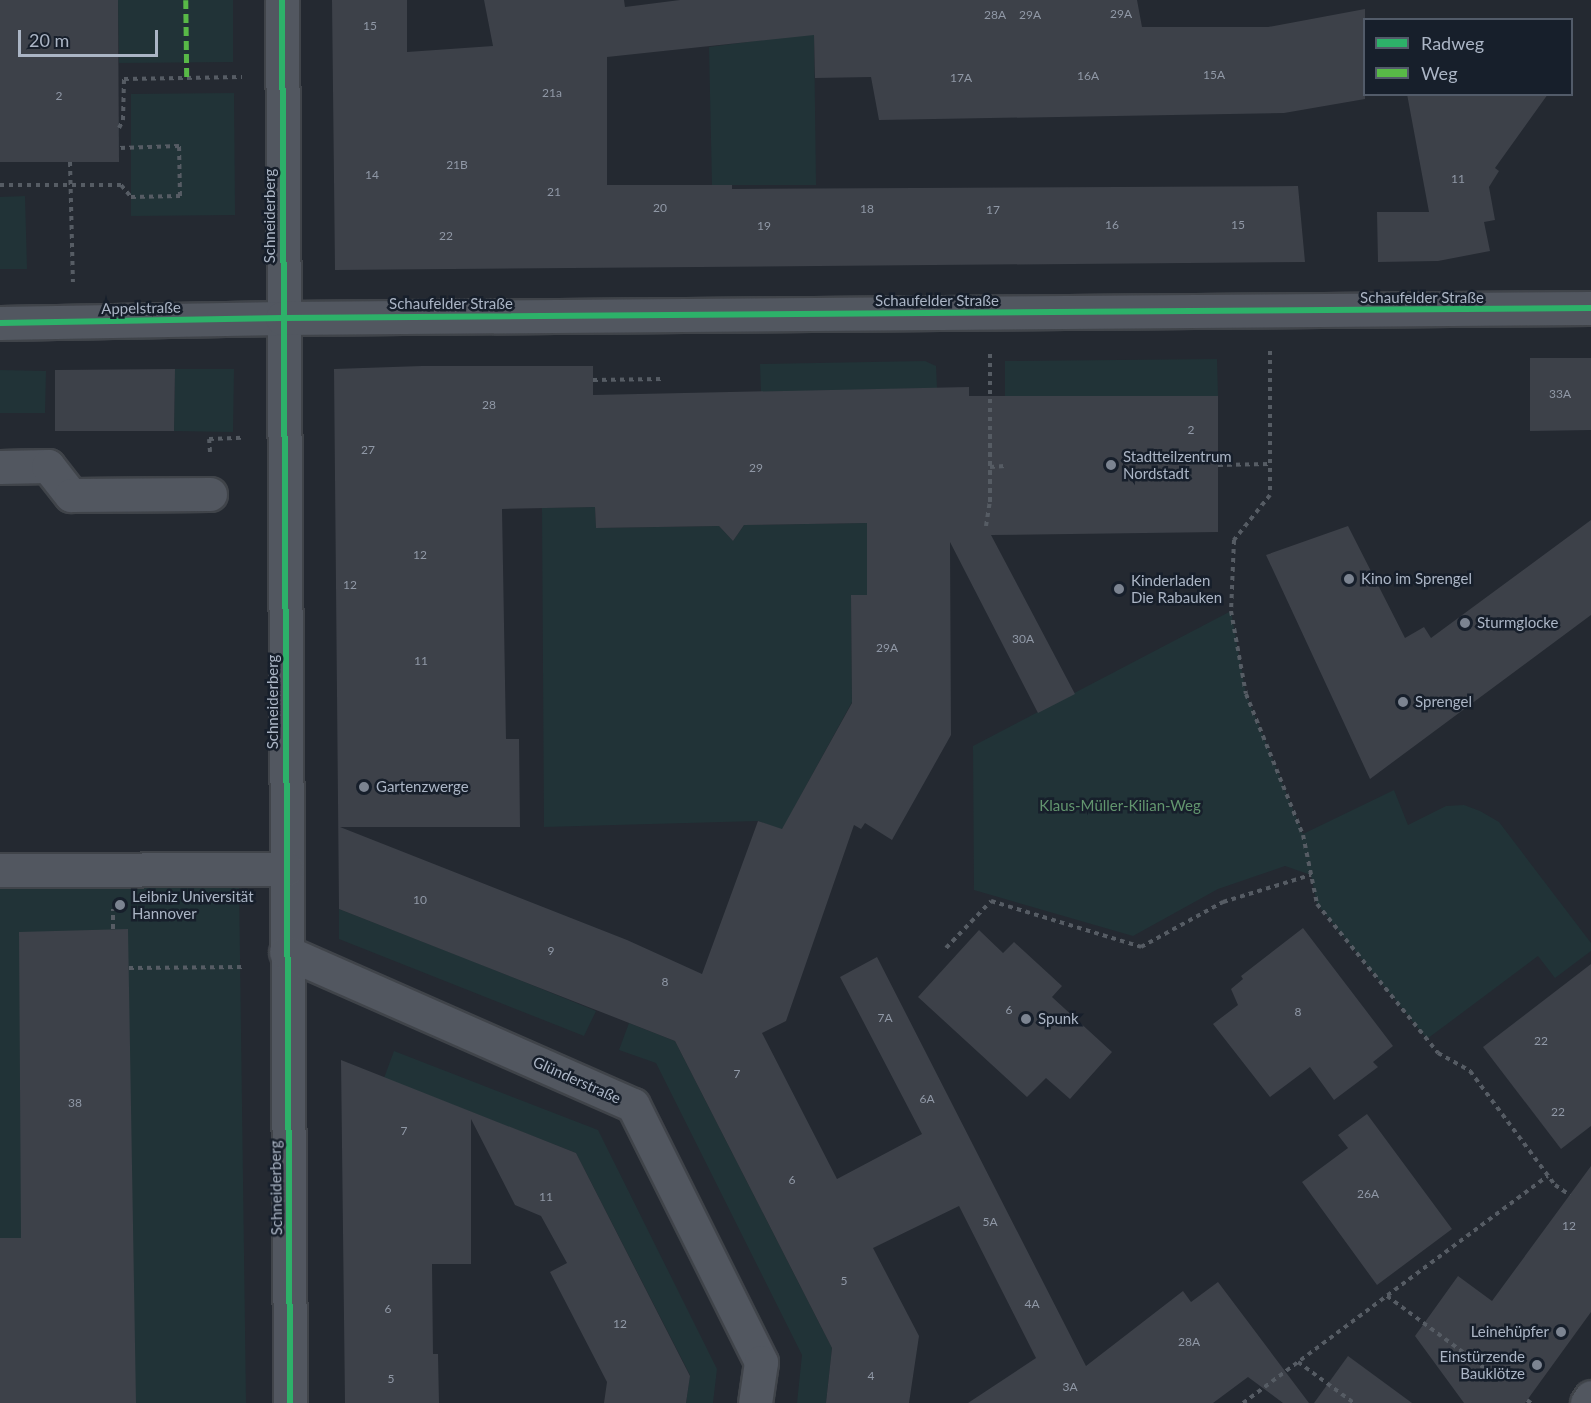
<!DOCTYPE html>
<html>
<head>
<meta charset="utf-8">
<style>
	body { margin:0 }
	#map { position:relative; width:1591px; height:1403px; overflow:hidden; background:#242931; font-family:Lato,sans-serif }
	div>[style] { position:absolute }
	.green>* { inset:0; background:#213337 }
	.building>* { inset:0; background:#3d4149 }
	.path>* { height:4px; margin-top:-2px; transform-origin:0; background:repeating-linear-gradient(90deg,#565c64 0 4.5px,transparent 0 9px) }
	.roads { filter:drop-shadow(2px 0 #40444a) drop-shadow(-2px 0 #40444a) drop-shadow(0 2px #40444a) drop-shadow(0 -2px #40444a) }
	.minor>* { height:33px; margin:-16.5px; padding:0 16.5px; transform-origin:16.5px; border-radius:16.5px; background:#525760 }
	.quiet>* { height:4.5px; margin-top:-2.25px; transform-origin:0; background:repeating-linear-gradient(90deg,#58b947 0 9px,transparent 0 13.5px) }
	.cycleway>* { height:6px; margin:-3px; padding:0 3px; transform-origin:3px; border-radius:3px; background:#2db169 }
	.dots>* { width:16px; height:16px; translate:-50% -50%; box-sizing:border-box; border:3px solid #171f2b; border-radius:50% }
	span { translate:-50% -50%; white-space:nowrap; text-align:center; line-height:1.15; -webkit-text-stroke:5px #171f2b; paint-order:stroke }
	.number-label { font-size:12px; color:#9098a6 }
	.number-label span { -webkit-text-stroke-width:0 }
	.street-label { font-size:15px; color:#abb5c5 }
	.poi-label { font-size:15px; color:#abb5c5 }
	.left { translate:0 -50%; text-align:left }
	.right { translate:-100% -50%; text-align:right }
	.park-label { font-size:15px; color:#62956e }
	.legend { position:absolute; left:1363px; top:18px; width:210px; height:78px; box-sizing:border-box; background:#171f2b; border:2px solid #525b69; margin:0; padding:8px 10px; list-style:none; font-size:18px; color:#abb5c5 }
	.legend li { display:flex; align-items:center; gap:12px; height:30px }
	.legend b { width:30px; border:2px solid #525b69 }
	.scale { position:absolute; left:18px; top:30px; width:140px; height:27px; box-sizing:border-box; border:3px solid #abb5c5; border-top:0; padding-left:8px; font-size:18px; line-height:21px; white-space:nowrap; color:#abb5c5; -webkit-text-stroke:4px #171f2b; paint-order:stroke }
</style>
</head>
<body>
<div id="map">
	<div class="green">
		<i style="clip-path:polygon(118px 0,233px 0,233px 62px,119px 63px)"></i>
		<i style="clip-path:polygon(814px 33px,816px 185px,712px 185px,709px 47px)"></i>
		<i style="clip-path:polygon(234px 93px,235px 215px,131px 216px,131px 94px)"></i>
		<i style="clip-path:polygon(25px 196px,27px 269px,0 269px,0 197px)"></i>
		<i style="clip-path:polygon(1217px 359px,1218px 396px,1005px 396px,1005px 361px)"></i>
		<i style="clip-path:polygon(925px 361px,936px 366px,937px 388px,761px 392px,760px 364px)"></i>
		<i style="clip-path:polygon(175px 369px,234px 369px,233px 432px,174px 431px)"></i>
		<i style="clip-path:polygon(0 370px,46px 371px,45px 413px,0 413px)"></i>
		<i style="clip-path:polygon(595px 507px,596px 528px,719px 526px,733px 541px,744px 525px,867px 523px,867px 581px,876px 595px,851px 596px,852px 702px,794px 808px,799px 836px,758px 821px,544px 827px,542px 508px)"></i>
		<i style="clip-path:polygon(1231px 611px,1246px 694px,1303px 834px,1394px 790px,1408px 825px,1446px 806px,1464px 805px,1480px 811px,1499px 822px,1591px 943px,1591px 951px,1555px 978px,1538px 956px,1427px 1039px,1317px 904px,1311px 875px,1285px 866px,1218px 889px,1133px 936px,974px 890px,973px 746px)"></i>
		<i style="clip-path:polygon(239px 882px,246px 1403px,0 1403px,0 884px)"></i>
		<i style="clip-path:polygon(339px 909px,475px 962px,596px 1011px,584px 1036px,339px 939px)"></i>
		<i style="clip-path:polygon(629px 1023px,675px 1041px,832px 1348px,826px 1403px,797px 1403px,802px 1355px,656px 1063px,619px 1050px)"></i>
		<i style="clip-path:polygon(394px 1051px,598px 1130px,717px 1369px,713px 1403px,686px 1403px,690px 1375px,576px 1153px,384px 1078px)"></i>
	</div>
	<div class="building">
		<i style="clip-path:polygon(0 0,118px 0,119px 162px,0 162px)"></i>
		<i style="clip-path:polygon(332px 0,407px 0,407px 52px,493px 46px,484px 0,624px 0,625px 7px,680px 0,1137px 0,1142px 27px,1268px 27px,1365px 9px,1365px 99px,1284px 113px,879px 120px,871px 77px,815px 78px,814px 35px,607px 57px,607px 185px,732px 185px,732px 189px,1298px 186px,1305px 262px,335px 270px)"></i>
		<i style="clip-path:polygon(1407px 94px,1548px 94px,1495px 168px,1499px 171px,1489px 187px,1495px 220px,1484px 222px,1490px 251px,1438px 261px,1378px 262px,1377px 212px,1429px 212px)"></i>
		<i style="clip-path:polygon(1530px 358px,1591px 358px,1591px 430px,1530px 431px)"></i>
		<i style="clip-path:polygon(evenodd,422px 366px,593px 366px,593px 395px,969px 387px,969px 396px,1218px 396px,1218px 532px,991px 535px,1075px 694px,1038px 713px,950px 542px,951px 735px,892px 840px,865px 823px,861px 829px,854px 825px,786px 1021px,762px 1033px,837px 1179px,922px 1134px,840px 977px,877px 957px,1086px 1366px,1183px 1291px,1191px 1302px,1218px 1282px,1309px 1403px,1283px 1403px,1248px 1377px,1213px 1403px,968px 1403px,1036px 1358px,959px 1206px,873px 1248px,919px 1336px,909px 1403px,826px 1403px,832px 1348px,675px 1041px,339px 909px,334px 369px,422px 366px,595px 507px,596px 528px,719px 526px,733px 541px,744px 525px,867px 523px,867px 595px,851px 595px,852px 703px,782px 829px,758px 821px,702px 974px,627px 940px,340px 827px,520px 827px,519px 739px,506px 739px,502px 509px,595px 507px)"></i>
		<i style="clip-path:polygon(175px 369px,174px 431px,55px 431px,55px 370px)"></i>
		<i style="clip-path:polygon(1591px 520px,1591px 615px,1370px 779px,1266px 555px,1348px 526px,1405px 638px,1424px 627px,1431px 638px)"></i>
		<i style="clip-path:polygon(1303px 928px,1393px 1046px,1373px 1062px,1378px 1067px,1334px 1100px,1310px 1067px,1270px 1097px,1213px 1024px,1238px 1005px,1231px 989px,1243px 979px,1241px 976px)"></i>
		<i style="clip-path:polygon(128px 929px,136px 1403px,0 1403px,0 1238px,21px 1238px,19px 932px)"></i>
		<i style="clip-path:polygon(979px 930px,1003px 953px,1014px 942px,1062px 986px,1052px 997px,1112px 1052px,1070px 1099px,1046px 1078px,1027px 1097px,918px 997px)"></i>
		<i style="clip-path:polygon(1591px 964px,1591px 1126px,1561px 1149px,1483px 1047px)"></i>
		<i style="clip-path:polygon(341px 1060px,576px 1153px,690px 1376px,686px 1403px,604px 1403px,607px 1382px,550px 1272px,567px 1263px,541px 1216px,515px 1205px,471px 1119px,471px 1264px,432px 1264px,433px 1354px,438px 1354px,439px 1403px,345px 1403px)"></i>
		<i style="clip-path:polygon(1367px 1114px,1452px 1229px,1377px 1285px,1302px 1182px,1348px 1148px,1338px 1135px)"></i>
		<i style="clip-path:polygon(1591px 1166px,1591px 1312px,1525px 1403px,1464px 1403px,1415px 1336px,1458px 1276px,1492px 1301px)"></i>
		<i style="clip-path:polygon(1348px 1356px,1412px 1403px,1314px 1403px)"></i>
	</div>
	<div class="path">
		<i style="left:119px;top:128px;width:9px;rotate:-63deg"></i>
		<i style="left:123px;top:120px;width:41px;rotate:-88.6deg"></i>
		<i style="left:124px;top:79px;width:118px;rotate:-1deg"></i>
		<i style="left:70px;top:162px;width:120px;rotate:88.6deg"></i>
		<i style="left:0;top:185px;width:121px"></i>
		<i style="left:121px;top:185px;width:16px;rotate:50deg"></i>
		<i style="left:131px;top:197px;width:49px;rotate:-1.2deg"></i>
		<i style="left:180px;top:196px;width:50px;rotate:-91.1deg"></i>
		<i style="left:179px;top:146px;width:60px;rotate:178.1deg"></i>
		<i style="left:1270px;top:351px;width:144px;rotate:90deg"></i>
		<i style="left:1270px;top:495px;width:58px;rotate:128.7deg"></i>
		<i style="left:1234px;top:540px;width:71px;rotate:92.4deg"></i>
		<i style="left:1231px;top:611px;width:84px;rotate:79.8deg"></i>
		<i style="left:1246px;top:694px;width:152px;rotate:68deg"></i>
		<i style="left:1303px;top:835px;width:70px;rotate:78.5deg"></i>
		<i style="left:1317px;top:904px;width:192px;rotate:50.9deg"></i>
		<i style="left:1438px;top:1053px;width:37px;rotate:29deg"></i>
		<i style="left:1470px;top:1071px;width:142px;rotate:53.3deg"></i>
		<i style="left:1555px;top:1185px;width:18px;rotate:34deg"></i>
		<i style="left:593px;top:380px;width:70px;rotate:-0.8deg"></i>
		<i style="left:210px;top:452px;width:13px;rotate:-94deg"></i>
		<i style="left:209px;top:439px;width:34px;rotate:-2deg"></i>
		<i style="left:1218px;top:465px;width:52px;rotate:-1.1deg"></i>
		<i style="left:990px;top:467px;width:15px;rotate:-4deg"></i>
		<i style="left:986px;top:526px;width:24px;rotate:-81deg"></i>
		<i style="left:990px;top:502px;width:150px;rotate:-90deg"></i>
		<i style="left:113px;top:929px;width:20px;rotate:-90deg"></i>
		<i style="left:946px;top:948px;width:65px;rotate:-46.2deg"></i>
		<i style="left:991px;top:901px;width:157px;rotate:17deg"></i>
		<i style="left:1141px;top:947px;width:94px;rotate:-28.8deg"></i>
		<i style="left:1223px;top:902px;width:92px;rotate:-17.1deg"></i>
		<i style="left:129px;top:968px;width:117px;rotate:-0.5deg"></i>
		<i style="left:1387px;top:1296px;width:134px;rotate:36.5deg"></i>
		<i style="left:1298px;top:1362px;width:69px;rotate:36.2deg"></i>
		<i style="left:1527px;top:1400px;width:5px;rotate:37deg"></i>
		<i style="left:1243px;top:1403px;width:380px;rotate:-36.7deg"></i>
	</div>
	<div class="roads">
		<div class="minor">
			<i style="left:282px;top:0;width:1403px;rotate:89.67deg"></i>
			<i style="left:0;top:323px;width:282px;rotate:-1deg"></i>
			<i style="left:282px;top:318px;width:1309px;rotate:-0.44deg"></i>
			<i style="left:0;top:467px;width:48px;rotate:-1.2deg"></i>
			<i style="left:48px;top:466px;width:37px;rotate:52deg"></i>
			<i style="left:71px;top:495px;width:139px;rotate:-0.4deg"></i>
			<i style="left:0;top:870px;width:287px;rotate:-0.2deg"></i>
			<i style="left:286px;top:952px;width:379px;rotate:23.8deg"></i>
			<i style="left:633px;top:1105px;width:287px;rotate:63.5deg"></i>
			<i style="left:761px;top:1362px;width:41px;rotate:98.3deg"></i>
			<i style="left:1587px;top:1403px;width:7px;rotate:-56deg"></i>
		</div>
	</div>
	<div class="quiet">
		<i style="left:186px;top:0;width:77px;rotate:89.3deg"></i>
	</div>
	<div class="cycleway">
		<i style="left:282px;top:0;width:1403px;rotate:89.67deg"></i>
		<i style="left:0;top:323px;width:282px;rotate:-1deg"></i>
		<i style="left:282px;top:318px;width:1309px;rotate:-0.44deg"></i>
	</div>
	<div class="dots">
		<i style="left:1111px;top:465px;background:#7c8491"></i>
		<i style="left:1349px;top:579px;background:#7c8491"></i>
		<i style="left:1119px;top:589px;background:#7c8491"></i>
		<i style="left:1465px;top:623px;background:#7c8491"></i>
		<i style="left:1403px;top:702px;background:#7c8491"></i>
		<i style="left:364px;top:787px;background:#7c8491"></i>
		<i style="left:120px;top:905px;background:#7c8491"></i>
		<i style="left:1026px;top:1019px;background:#7c8491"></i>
		<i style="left:1561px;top:1332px;background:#7c8491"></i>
		<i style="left:1537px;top:1365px;background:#7c8491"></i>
	</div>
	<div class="number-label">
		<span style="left:1121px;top:14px">29A</span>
		<span style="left:995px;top:15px">28A</span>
		<span style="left:1030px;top:15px">29A</span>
		<span style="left:370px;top:26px">15</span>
		<span style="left:1214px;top:75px">15A</span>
		<span style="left:1088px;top:76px">16A</span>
		<span style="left:961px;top:78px">17A</span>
		<span style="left:552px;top:93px">21a</span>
		<span style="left:59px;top:96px">2</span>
		<span style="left:457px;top:165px">21B</span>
		<span style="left:372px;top:175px">14</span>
		<span style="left:1458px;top:179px">11</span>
		<span style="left:554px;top:192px">21</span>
		<span style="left:660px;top:208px">20</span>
		<span style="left:867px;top:209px">18</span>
		<span style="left:993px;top:210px">17</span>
		<span style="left:1112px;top:225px">16</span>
		<span style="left:1238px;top:225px">15</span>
		<span style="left:764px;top:226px">19</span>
		<span style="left:446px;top:236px">22</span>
		<span style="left:1560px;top:394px">33A</span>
		<span style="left:489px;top:405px">28</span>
		<span style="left:1191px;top:430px">2</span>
		<span style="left:368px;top:450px">27</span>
		<span style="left:756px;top:468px">29</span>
		<span style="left:420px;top:555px">12</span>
		<span style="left:350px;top:585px">12</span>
		<span style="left:1023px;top:639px">30A</span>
		<span style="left:887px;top:648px">29A</span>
		<span style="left:421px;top:661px">11</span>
		<span style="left:420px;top:900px">10</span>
		<span style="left:551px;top:951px">9</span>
		<span style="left:665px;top:982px">8</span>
		<span style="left:1009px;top:1010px">6</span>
		<span style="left:1298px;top:1012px">8</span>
		<span style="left:885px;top:1018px">7A</span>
		<span style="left:1541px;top:1041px">22</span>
		<span style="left:737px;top:1074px">7</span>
		<span style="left:927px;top:1099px">6A</span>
		<span style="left:75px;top:1103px">38</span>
		<span style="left:1558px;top:1112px">22</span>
		<span style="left:404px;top:1131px">7</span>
		<span style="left:792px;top:1180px">6</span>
		<span style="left:1368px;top:1194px">26A</span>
		<span style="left:546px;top:1197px">11</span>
		<span style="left:990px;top:1222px">5A</span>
		<span style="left:1569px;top:1226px">12</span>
		<span style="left:844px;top:1281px">5</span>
		<span style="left:1032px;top:1304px">4A</span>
		<span style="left:388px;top:1309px">6</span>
		<span style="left:620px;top:1324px">12</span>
		<span style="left:1189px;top:1342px">28A</span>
		<span style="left:871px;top:1376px">4</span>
		<span style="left:391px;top:1379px">5</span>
		<span style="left:1070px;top:1387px">3A</span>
	</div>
	<div class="street-label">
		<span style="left:270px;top:216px;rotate:-90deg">Schneiderberg</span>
		<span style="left:1422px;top:298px">Schaufelder Straße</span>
		<span style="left:937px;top:301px">Schaufelder Straße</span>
		<span style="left:451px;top:304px">Schaufelder Straße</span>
		<span style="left:141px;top:308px;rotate:-1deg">Appelstraße</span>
		<span style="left:273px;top:702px;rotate:-90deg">Schneiderberg</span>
		<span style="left:577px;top:1080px;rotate:24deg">Glünderstraße</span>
		<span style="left:276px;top:1188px;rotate:-91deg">Schneiderberg</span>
	</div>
	<div class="poi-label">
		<span class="left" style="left:1123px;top:465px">Stadtteilzentrum<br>Nordstadt</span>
		<span class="left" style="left:1361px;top:579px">Kino im Sprengel</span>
		<span class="left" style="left:1131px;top:589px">Kinderladen<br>Die Rabauken</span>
		<span class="left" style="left:1477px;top:623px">Sturmglocke</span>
		<span class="left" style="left:1415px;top:702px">Sprengel</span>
		<span class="left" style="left:376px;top:787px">Gartenzwerge</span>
		<span class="left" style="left:132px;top:905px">Leibniz Universität<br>Hannover</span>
		<span class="left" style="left:1038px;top:1019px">Spunk</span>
		<span class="right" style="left:1549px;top:1332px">Leinehüpfer</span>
		<span class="right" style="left:1525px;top:1365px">Einstürzende<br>Bauklötze</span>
	</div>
	<div class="park-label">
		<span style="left:1120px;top:806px">Klaus-Müller-Kilian-Weg</span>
	</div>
	<ul class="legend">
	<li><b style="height:8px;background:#2db169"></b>Radweg</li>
	<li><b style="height:8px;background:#58b947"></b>Weg</li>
	</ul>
	<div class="scale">20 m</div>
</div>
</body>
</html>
